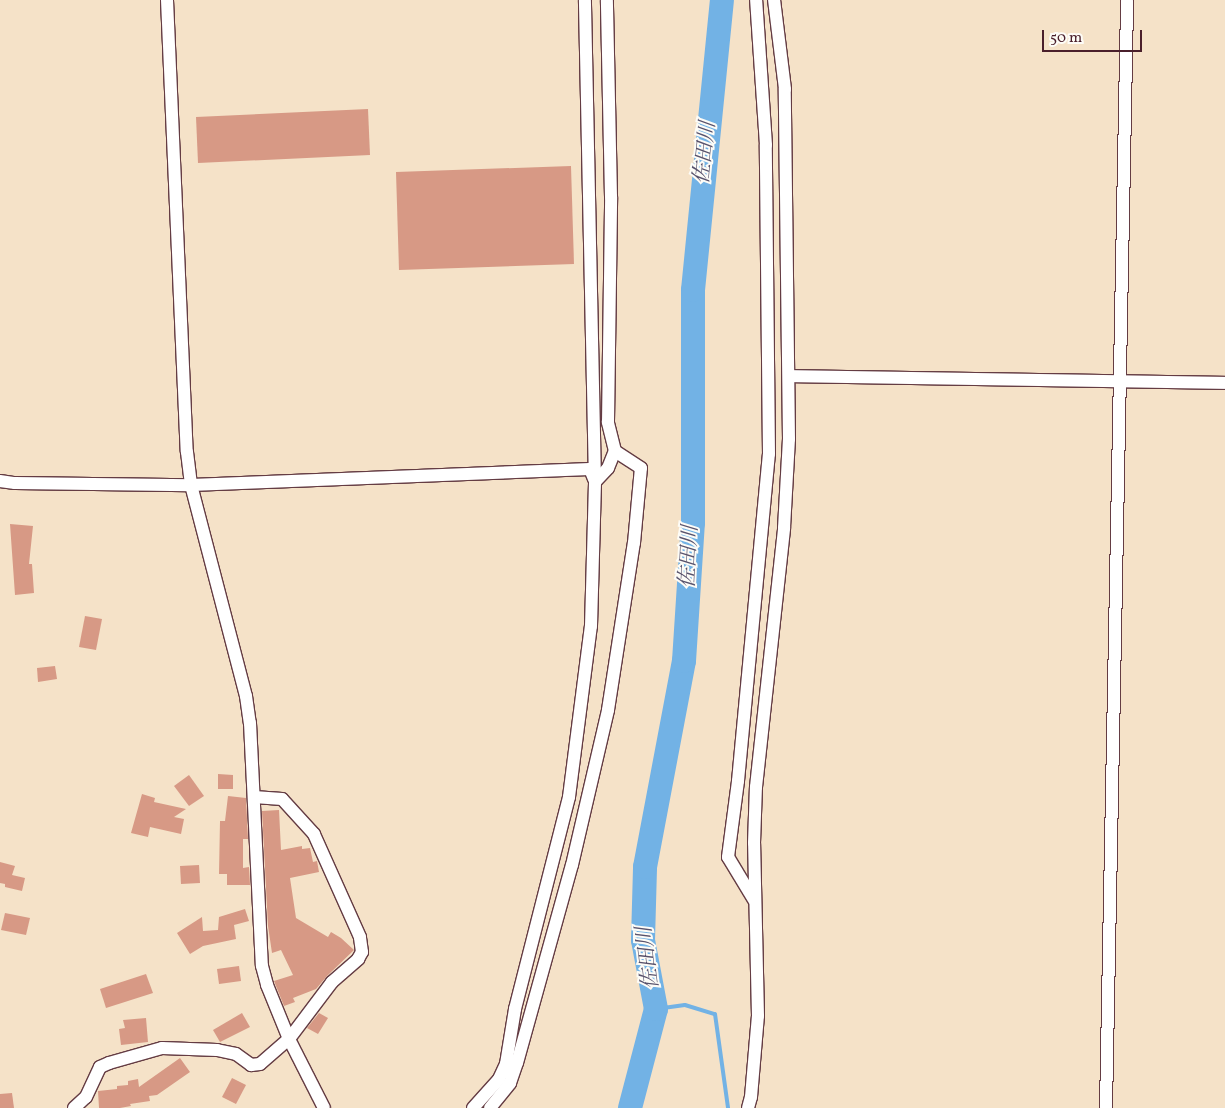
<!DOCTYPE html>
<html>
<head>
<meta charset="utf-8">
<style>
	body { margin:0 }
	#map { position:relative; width:1225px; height:1108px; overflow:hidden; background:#f5e2c8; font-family:Vollkorn,"Noto Serif JP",serif }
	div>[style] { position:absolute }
	.stream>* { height:4px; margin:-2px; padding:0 2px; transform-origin:2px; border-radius:2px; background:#72b2e5 }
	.river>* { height:24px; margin:-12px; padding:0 12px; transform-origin:12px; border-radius:12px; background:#72b2e5 }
	.building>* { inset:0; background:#d79985 }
	.roads { filter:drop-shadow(1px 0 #643c43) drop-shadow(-1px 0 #643c43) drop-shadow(0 1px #643c43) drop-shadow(0 -1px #643c43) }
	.street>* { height:12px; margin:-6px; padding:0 6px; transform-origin:6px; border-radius:6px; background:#fff }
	span { translate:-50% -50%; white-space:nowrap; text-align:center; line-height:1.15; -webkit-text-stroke:4px #fdfcf7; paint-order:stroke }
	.water-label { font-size:21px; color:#58526c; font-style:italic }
	.scale { position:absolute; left:1042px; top:30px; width:100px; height:22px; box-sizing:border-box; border:2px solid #4a1f2b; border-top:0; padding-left:6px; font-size:15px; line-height:18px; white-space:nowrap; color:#4a1f2b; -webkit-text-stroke:4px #fdfcf7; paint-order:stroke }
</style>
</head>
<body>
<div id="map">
	<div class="stream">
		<i style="left:656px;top:1009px;width:29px;rotate:-8deg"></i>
		<i style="left:685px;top:1005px;width:31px;rotate:17deg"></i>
		<i style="left:715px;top:1014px;width:95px;rotate:82.1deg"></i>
	</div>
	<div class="river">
		<i style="left:630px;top:1108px;width:102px;rotate:-75.3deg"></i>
		<i style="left:656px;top:1009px;width:70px;rotate:-100.7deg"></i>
		<i style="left:643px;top:940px;width:73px;rotate:-88.4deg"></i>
		<i style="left:645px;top:867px;width:210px;rotate:-79.3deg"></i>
		<i style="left:684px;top:661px;width:138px;rotate:-86.3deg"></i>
		<i style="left:693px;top:523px;width:233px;rotate:-90deg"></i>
		<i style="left:693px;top:290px;width:291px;rotate:-84.3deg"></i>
	</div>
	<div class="building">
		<i style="clip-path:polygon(368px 109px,370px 155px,198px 163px,196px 117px)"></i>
		<i style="clip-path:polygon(571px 166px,574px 264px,399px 270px,396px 172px)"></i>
		<i style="clip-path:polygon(10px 524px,33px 526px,29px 564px,32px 564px,34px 593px,15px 595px)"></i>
		<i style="clip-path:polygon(85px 616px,102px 619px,96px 650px,79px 647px)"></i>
		<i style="clip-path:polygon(55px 666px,57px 679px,38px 682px,37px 668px)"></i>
		<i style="clip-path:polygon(218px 774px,233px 775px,233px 789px,218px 789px)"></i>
		<i style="clip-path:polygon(189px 775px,204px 796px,189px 806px,174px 786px)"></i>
		<i style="clip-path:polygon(142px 794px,155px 798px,154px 802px,186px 809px,174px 817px,184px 819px,181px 834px,150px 827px,148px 837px,131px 833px)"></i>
		<i style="clip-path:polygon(228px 796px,246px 798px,248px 839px,243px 839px,243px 868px,249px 867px,250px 885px,227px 885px,227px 874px,219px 874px,220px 821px,225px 821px)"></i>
		<i style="clip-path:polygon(279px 810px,281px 850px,302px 846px,302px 849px,310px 848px,313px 862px,317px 861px,319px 872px,290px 878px,296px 918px,328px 937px,331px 932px,341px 938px,354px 950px,327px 976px,316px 989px,293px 998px,295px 1002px,284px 1006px,274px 981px,293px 975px,281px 950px,272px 953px,268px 926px,262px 811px)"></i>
		<i style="clip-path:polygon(0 862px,15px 866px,12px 875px,25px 878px,22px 891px,5px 887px,5px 884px,0 883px)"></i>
		<i style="clip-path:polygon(199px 865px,200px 883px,181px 884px,180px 866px)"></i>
		<i style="clip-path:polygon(245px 909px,249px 921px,234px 925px,236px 939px,203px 946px,190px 954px,177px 933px,202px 917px,203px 931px,218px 930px,219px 917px)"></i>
		<i style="clip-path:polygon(5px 913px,30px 918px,26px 935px,1px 930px)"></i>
		<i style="clip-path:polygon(239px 966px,241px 981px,219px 984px,217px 969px)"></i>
		<i style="clip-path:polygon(146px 974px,153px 993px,106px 1008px,100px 989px)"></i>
		<i style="clip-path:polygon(242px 1013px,250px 1027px,220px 1042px,213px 1030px)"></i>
		<i style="clip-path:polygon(319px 1013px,328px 1018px,318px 1034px,307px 1028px)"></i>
		<i style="clip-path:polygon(146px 1018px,148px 1042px,121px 1045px,119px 1029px,125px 1028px,123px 1020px)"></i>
		<i style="clip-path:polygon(180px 1058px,190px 1072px,157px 1095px,149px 1096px,150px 1101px,130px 1104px,131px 1106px,120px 1108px,99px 1108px,98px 1091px,117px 1089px,117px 1086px,128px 1085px,128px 1081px,138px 1079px,139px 1087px)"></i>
		<i style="clip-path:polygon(232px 1078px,246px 1085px,236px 1104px,222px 1097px)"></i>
		<i style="clip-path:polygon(12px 1093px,14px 1108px,0 1108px,0 1094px)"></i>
	</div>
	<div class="roads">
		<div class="street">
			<i style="left:167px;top:0;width:452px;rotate:87.5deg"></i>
			<i style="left:187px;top:452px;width:33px;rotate:83deg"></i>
			<i style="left:191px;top:485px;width:218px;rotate:75.4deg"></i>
			<i style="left:246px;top:696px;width:27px;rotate:82deg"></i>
			<i style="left:250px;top:723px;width:243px;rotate:87.2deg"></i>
			<i style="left:262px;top:966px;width:20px;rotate:75deg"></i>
			<i style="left:267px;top:985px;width:58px;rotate:67.8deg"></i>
			<i style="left:289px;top:1039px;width:77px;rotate:63.1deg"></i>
			<i style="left:789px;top:376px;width:436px;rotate:0.9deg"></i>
			<i style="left:0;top:481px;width:15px;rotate:8deg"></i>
			<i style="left:15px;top:483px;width:176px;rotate:0.7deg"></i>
			<i style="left:191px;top:485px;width:399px;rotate:-2.3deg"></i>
			<i style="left:590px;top:469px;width:11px;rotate:68deg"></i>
			<i style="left:595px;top:482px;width:19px;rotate:-47deg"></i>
			<i style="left:608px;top:468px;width:18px;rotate:-68deg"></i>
			<i style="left:754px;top:900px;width:50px;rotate:-121.2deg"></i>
			<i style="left:728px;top:857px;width:77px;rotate:-82.5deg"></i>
			<i style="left:738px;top:781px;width:328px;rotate:-84.6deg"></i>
			<i style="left:769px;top:454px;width:309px;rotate:-90.6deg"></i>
			<i style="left:766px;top:145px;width:145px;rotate:-93.9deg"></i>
			<i style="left:74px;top:1108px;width:16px;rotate:-43deg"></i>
			<i style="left:86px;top:1097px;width:33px;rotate:-65deg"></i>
			<i style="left:100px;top:1067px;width:10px;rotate:-24deg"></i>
			<i style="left:109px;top:1063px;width:55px;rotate:-15.8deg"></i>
			<i style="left:162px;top:1048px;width:55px;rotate:2.1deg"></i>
			<i style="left:217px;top:1050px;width:19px;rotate:12deg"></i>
			<i style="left:236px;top:1054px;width:19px;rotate:36deg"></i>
			<i style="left:251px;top:1065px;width:9px;rotate:-6deg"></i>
			<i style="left:260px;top:1064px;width:38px;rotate:-41deg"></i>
			<i style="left:289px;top:1039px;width:71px;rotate:-53deg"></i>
			<i style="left:332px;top:982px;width:35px;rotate:-41deg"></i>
			<i style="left:358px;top:959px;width:8px;rotate:-60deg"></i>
			<i style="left:362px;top:952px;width:15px;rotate:-98deg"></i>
			<i style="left:360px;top:937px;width:113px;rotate:-114.1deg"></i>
			<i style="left:314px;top:834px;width:47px;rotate:-132.4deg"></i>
			<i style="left:282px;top:799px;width:28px;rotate:-176deg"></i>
			<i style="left:473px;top:1108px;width:39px;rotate:-48deg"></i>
			<i style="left:499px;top:1079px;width:17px;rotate:-65deg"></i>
			<i style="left:506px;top:1064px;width:56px;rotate:-80.7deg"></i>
			<i style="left:515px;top:1009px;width:219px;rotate:-75.7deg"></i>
			<i style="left:569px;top:797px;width:172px;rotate:-82.7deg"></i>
			<i style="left:591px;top:626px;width:144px;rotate:-88.4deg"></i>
			<i style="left:595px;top:482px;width:482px;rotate:-91.2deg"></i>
			<i style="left:490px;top:1108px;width:32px;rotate:-51deg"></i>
			<i style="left:510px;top:1083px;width:21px;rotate:-71deg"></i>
			<i style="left:517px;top:1063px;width:205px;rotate:-74.5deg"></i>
			<i style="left:572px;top:865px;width:159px;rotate:-76.9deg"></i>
			<i style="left:608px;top:710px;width:169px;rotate:-81.2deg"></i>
			<i style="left:634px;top:543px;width:75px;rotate:-84.7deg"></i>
			<i style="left:641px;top:468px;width:31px;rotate:-147deg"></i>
			<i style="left:615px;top:451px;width:30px;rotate:-104deg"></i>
			<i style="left:608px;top:422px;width:225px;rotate:-89.2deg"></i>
			<i style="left:611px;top:197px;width:197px;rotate:-91.2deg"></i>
			<i style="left:748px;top:1108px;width:11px;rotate:-75deg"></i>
			<i style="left:751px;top:1097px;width:81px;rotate:-85.1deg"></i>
			<i style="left:758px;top:1016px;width:173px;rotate:-91.3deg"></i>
			<i style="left:754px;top:843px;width:56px;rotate:-88deg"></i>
			<i style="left:756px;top:787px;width:261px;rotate:-83.8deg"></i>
			<i style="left:784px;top:528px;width:89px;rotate:-86.8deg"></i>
			<i style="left:789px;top:439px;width:350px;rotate:-90.7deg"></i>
			<i style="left:785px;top:89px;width:90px;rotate:-97deg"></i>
			<i style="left:1106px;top:1108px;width:1108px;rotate:-88.91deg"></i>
		</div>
	</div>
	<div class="water-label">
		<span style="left:706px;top:153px;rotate:-84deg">佐田川</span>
		<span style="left:690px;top:557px;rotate:-87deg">佐田川</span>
		<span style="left:649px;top:958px;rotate:-97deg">佐田川</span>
	</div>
	<div class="scale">50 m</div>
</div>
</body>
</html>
